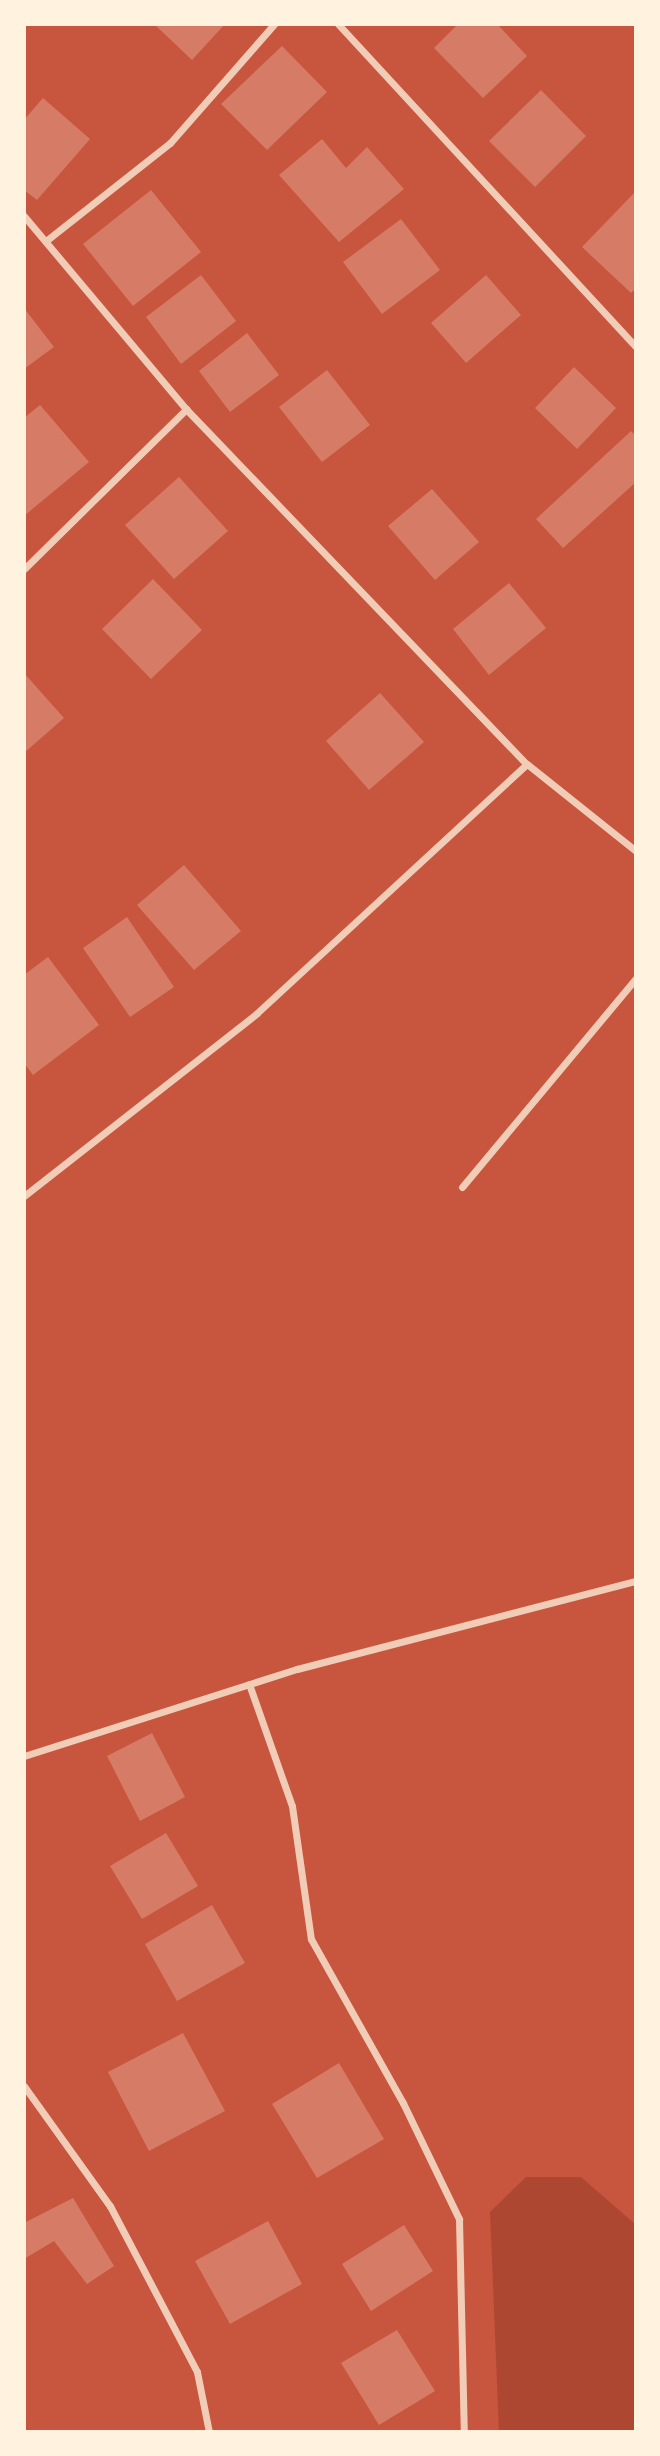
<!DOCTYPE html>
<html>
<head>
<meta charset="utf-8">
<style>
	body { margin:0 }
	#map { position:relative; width:660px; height:2456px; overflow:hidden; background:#c8553d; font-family:"Sofia Sans Condensed",sans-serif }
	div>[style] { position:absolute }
	.green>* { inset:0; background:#ae4732 }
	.building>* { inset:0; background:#d67c66 }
	.minor>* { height:7px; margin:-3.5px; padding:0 3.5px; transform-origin:3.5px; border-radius:3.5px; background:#f1ccb7 }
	span { translate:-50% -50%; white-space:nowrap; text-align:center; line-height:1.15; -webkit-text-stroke:5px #fff3e0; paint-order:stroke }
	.frame { position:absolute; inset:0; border:26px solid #fff3e0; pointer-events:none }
</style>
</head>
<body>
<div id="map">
	<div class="green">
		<i style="clip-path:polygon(526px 2177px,581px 2177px,635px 2224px,635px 2431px,499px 2431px,490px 2212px)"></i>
	</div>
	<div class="building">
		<i style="clip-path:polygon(154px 24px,225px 24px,192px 60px)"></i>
		<i style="clip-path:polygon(458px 24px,497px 24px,527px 56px,483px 98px,434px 48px)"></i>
		<i style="clip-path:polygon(282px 46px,327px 92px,267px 150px,221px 104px)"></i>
		<i style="clip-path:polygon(541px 90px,586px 136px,535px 187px,489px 141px)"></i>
		<i style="clip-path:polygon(43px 98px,90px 139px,37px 200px,24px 190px,24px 120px)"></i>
		<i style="clip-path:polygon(322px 139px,346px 168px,367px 147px,404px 189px,339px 242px,279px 175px)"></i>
		<i style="clip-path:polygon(151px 190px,201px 252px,133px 306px,83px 244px)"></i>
		<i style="clip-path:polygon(636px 191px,636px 288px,631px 293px,582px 247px)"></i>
		<i style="clip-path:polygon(401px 219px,440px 270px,382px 314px,343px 262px)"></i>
		<i style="clip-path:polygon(201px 275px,236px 321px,181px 364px,146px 317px)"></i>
		<i style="clip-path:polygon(486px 275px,521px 315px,466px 363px,431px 323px)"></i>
		<i style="clip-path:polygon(24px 308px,54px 347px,24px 369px)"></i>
		<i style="clip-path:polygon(247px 333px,279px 375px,230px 412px,199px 371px)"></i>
		<i style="clip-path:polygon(574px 367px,616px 408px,577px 449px,535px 408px)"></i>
		<i style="clip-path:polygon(327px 370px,370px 425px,322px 462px,279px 407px)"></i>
		<i style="clip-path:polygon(40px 405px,89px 462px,24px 516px,24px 418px)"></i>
		<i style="clip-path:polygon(631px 431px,636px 436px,636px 482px,563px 548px,536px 519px)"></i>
		<i style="clip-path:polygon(179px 477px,228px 531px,174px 579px,125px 525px)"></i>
		<i style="clip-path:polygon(432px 489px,479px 542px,435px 580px,388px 526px)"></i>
		<i style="clip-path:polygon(153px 579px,202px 630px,151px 679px,102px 629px)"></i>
		<i style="clip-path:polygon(509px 583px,546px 628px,489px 675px,453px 629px)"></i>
		<i style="clip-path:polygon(24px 673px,64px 718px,24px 753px)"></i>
		<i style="clip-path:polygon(380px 693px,424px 742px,369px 790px,326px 741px)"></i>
		<i style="clip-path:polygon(184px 865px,241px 931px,194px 970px,137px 905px)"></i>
		<i style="clip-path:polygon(127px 917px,174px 987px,130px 1017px,83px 948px)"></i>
		<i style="clip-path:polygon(48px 957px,99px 1025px,33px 1075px,24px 1063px,24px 975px)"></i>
		<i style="clip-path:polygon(152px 1733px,185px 1797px,140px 1821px,107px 1756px)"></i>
		<i style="clip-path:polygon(166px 1833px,198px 1886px,142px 1919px,110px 1866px)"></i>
		<i style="clip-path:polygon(212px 1905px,245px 1963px,177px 2001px,145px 1944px)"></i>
		<i style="clip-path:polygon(183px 2033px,225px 2111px,149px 2151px,108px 2072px)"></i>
		<i style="clip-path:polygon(339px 2063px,384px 2139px,317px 2178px,272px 2104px)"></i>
		<i style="clip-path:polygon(73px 2198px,114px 2266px,87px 2284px,54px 2241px,24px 2259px,24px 2223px)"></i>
		<i style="clip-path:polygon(268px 2221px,302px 2284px,230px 2324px,195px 2261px)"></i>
		<i style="clip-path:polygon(404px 2225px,433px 2271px,371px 2311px,342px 2264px)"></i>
		<i style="clip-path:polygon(397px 2330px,435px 2391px,379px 2425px,341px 2363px)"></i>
	</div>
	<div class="minor">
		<i style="left:338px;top:24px;width:439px;rotate:47.3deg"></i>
		<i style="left:24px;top:216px;width:252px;rotate:50deg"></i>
		<i style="left:186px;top:409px;width:492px;rotate:46.2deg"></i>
		<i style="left:527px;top:764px;width:139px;rotate:38.6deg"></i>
		<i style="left:47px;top:240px;width:157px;rotate:-38.3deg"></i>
		<i style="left:170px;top:143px;width:158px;rotate:-48.8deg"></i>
		<i style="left:24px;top:569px;width:228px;rotate:-44.6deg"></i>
		<i style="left:462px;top:1187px;width:272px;rotate:-50.2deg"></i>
		<i style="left:24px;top:1196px;width:296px;rotate:-38.1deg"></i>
		<i style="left:257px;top:1013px;width:367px;rotate:-42.7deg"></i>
		<i style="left:249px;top:1684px;width:129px;rotate:70.6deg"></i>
		<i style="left:292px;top:1806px;width:134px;rotate:81.9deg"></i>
		<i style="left:311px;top:1939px;width:188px;rotate:60.7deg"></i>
		<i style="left:403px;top:2103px;width:129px;rotate:64.2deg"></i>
		<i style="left:459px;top:2219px;width:213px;rotate:88.7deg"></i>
		<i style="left:24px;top:1756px;width:287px;rotate:-17.7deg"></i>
		<i style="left:297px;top:1669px;width:350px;rotate:-14.6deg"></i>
		<i style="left:24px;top:2086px;width:148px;rotate:54.4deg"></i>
		<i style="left:110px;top:2206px;width:187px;rotate:62.3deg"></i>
		<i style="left:197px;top:2372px;width:61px;rotate:78.7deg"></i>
	</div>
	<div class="frame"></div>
</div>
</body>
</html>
